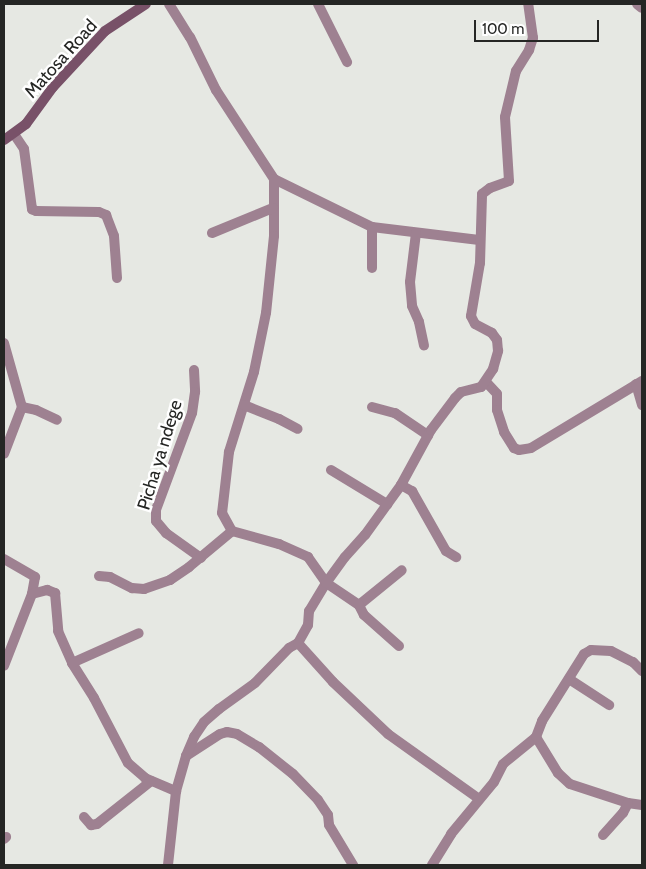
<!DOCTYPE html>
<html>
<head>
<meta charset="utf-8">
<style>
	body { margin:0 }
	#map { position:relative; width:646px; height:869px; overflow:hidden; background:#e6e8e3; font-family:Cabin,sans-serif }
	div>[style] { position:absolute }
	.street>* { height:10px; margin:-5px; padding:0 5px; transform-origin:5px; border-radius:5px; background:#9e8191 }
	.secondary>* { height:10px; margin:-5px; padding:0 5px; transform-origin:5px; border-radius:5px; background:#785168 }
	span { translate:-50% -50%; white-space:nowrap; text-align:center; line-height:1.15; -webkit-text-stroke:5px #fff; paint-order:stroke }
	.street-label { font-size:18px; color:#252624 }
	.frame { position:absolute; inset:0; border:5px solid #252624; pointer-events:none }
	.scale { position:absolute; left:474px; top:20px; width:125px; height:22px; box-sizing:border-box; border:2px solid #252624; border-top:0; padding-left:6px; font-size:15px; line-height:18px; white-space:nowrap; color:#252624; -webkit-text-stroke:4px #fff; paint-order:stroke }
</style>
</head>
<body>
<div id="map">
	<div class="street">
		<i style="left:169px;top:4px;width:39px;rotate:58deg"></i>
		<i style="left:190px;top:37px;width:59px;rotate:63.9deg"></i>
		<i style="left:216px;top:90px;width:106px;rotate:56.9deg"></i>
		<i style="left:274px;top:179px;width:109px;rotate:26.1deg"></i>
		<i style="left:372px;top:227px;width:108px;rotate:6.9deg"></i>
		<i style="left:318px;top:4px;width:65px;rotate:63.4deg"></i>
		<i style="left:637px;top:4px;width:6px;rotate:39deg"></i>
		<i style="left:14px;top:134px;width:18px;rotate:56deg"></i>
		<i style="left:24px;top:149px;width:61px;rotate:82.4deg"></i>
		<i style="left:32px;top:209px;width:4px;rotate:27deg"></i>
		<i style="left:36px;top:211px;width:63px;rotate:0.9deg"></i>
		<i style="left:99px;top:212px;width:8px;rotate:23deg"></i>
		<i style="left:106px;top:215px;width:22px;rotate:69deg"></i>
		<i style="left:114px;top:236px;width:42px;rotate:85.9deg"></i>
		<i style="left:274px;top:179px;width:57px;rotate:90deg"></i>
		<i style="left:274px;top:236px;width:77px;rotate:95.9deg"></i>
		<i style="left:266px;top:313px;width:60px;rotate:101.5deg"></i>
		<i style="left:254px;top:372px;width:84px;rotate:107.4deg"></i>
		<i style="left:229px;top:452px;width:61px;rotate:96.5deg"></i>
		<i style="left:222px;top:513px;width:21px;rotate:61deg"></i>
		<i style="left:232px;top:531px;width:49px;rotate:15.5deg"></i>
		<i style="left:279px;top:544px;width:32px;rotate:24deg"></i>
		<i style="left:308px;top:557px;width:32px;rotate:55deg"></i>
		<i style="left:326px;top:583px;width:33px;rotate:121deg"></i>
		<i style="left:309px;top:611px;width:14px;rotate:94deg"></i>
		<i style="left:308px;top:625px;width:21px;rotate:119deg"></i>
		<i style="left:212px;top:233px;width:66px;rotate:-22.3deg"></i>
		<i style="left:416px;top:233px;width:49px;rotate:97deg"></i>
		<i style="left:410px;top:282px;width:24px;rotate:85deg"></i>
		<i style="left:412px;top:306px;width:17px;rotate:66deg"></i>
		<i style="left:419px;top:322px;width:24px;rotate:78deg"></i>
		<i style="left:372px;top:268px;width:41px;rotate:-90deg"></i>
		<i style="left:4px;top:343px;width:66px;rotate:74.3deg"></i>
		<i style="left:22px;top:407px;width:50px;rotate:111deg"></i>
		<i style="left:194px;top:370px;width:22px;rotate:87deg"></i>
		<i style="left:195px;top:392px;width:21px;rotate:98deg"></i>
		<i style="left:192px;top:413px;width:103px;rotate:110.4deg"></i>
		<i style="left:156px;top:510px;width:11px;rotate:90deg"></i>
		<i style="left:156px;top:521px;width:16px;rotate:50deg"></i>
		<i style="left:166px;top:533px;width:43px;rotate:35.5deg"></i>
		<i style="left:486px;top:382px;width:16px;rotate:47deg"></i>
		<i style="left:497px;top:394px;width:16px;rotate:90deg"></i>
		<i style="left:497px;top:410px;width:23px;rotate:72deg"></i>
		<i style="left:504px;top:432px;width:19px;rotate:58deg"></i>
		<i style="left:514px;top:448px;width:5px;rotate:22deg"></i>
		<i style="left:519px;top:450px;width:12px;rotate:-9deg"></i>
		<i style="left:531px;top:448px;width:130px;rotate:-31.1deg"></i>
		<i style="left:636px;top:384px;width:22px;rotate:74deg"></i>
		<i style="left:244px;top:405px;width:38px;rotate:22deg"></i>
		<i style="left:279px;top:419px;width:21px;rotate:28deg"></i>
		<i style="left:22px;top:407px;width:14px;rotate:12deg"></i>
		<i style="left:36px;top:410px;width:23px;rotate:25deg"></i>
		<i style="left:372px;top:407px;width:24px;rotate:15deg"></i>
		<i style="left:395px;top:413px;width:40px;rotate:34deg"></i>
		<i style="left:331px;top:470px;width:66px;rotate:31.3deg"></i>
		<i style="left:401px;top:485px;width:13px;rotate:29deg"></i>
		<i style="left:412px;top:491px;width:69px;rotate:60.5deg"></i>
		<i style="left:446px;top:551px;width:12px;rotate:31deg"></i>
		<i style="left:4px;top:559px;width:36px;rotate:30deg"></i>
		<i style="left:35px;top:577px;width:17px;rotate:100deg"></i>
		<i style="left:32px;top:594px;width:77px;rotate:111.3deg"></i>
		<i style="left:99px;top:576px;width:11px;rotate:5deg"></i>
		<i style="left:110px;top:577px;width:25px;rotate:27deg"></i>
		<i style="left:132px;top:588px;width:12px;rotate:5deg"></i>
		<i style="left:144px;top:589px;width:28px;rotate:-19deg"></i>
		<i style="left:170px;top:580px;width:23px;rotate:-34deg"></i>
		<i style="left:189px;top:567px;width:56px;rotate:-39.9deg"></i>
		<i style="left:32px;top:594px;width:16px;rotate:-15deg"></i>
		<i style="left:47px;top:590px;width:9px;rotate:21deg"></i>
		<i style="left:55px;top:593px;width:38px;rotate:85deg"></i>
		<i style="left:58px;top:631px;width:35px;rotate:66deg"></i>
		<i style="left:72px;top:663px;width:41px;rotate:57.8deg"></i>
		<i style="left:94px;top:698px;width:73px;rotate:62.4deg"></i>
		<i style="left:128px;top:763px;width:23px;rotate:41deg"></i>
		<i style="left:145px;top:778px;width:34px;rotate:23deg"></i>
		<i style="left:359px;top:605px;width:55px;rotate:-39.1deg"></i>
		<i style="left:399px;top:646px;width:47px;rotate:-138.5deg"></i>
		<i style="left:364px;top:615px;width:11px;rotate:-117deg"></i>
		<i style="left:359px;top:605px;width:40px;rotate:-146deg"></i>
		<i style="left:326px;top:583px;width:32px;rotate:-54deg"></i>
		<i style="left:345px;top:557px;width:30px;rotate:-48deg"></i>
		<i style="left:365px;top:535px;width:62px;rotate:-54.2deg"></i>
		<i style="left:401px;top:485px;width:63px;rotate:-61.4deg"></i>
		<i style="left:431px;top:430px;width:40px;rotate:-53deg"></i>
		<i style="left:455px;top:398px;width:8px;rotate:-45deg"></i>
		<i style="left:461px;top:392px;width:21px;rotate:-14deg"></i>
		<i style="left:481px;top:387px;width:22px;rotate:-56deg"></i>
		<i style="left:493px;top:369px;width:19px;rotate:-74deg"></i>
		<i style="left:498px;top:351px;width:11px;rotate:-95deg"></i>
		<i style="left:497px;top:340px;width:9px;rotate:-126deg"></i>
		<i style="left:492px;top:333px;width:19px;rotate:-152deg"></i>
		<i style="left:475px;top:324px;width:9px;rotate:-117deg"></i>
		<i style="left:471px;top:316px;width:54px;rotate:-80.4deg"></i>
		<i style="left:480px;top:263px;width:69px;rotate:-88.3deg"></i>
		<i style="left:482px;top:194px;width:10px;rotate:-37deg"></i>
		<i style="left:490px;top:188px;width:20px;rotate:-20deg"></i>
		<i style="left:509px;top:181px;width:64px;rotate:-93.6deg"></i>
		<i style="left:505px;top:117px;width:47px;rotate:-76.6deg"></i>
		<i style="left:516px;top:71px;width:25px;rotate:-58deg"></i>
		<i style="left:529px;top:50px;width:13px;rotate:-72deg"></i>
		<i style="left:533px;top:38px;width:34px;rotate:-98deg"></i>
		<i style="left:72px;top:663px;width:73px;rotate:-24.1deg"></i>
		<i style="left:569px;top:679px;width:48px;rotate:33deg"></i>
		<i style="left:536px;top:737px;width:42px;rotate:58.6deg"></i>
		<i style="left:558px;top:773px;width:16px;rotate:43deg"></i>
		<i style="left:570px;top:784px;width:61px;rotate:18.1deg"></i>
		<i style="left:628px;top:803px;width:14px;rotate:8deg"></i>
		<i style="left:186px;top:756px;width:40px;rotate:-32.9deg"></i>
		<i style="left:220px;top:734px;width:7px;rotate:-16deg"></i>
		<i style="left:227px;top:732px;width:10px;rotate:11deg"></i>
		<i style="left:237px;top:734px;width:26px;rotate:31deg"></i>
		<i style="left:259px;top:747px;width:43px;rotate:38.5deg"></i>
		<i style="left:293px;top:774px;width:36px;rotate:46deg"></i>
		<i style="left:318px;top:800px;width:18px;rotate:56deg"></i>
		<i style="left:328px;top:815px;width:10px;rotate:84deg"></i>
		<i style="left:329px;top:825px;width:47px;rotate:59deg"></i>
		<i style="left:84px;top:817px;width:11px;rotate:49deg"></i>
		<i style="left:91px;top:825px;width:6px;rotate:-9deg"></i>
		<i style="left:97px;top:824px;width:69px;rotate:-38.5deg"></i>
		<i style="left:603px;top:835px;width:30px;rotate:-48deg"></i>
		<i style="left:623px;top:813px;width:11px;rotate:-63deg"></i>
		<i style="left:4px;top:839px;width:3px;rotate:-45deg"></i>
		<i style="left:168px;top:865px;width:74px;rotate:-83.8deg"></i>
		<i style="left:176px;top:791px;width:36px;rotate:-74deg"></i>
		<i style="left:186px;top:756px;width:21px;rotate:-67deg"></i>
		<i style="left:194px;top:737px;width:18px;rotate:-56deg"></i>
		<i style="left:204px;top:722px;width:20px;rotate:-41deg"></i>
		<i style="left:219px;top:709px;width:44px;rotate:-35.8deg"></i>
		<i style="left:255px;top:683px;width:49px;rotate:-45.8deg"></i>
		<i style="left:289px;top:648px;width:10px;rotate:-29deg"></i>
		<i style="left:298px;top:643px;width:52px;rotate:48.1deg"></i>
		<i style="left:333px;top:682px;width:76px;rotate:43.4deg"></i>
		<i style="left:388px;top:734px;width:112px;rotate:35.5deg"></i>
		<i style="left:432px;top:865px;width:36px;rotate:-58deg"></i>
		<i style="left:451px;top:834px;width:67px;rotate:-50.4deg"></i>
		<i style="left:494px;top:782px;width:20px;rotate:-63deg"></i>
		<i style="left:503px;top:764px;width:43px;rotate:-39.3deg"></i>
		<i style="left:536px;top:737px;width:17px;rotate:-69deg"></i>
		<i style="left:542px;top:721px;width:79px;rotate:-57.9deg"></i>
		<i style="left:584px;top:654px;width:8px;rotate:-30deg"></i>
		<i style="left:591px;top:650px;width:20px;rotate:3deg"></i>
		<i style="left:611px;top:651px;width:25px;rotate:27deg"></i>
		<i style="left:633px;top:662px;width:13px;rotate:45deg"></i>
	</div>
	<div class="secondary">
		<i style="left:4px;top:140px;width:27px;rotate:-36deg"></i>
		<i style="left:26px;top:124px;width:46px;rotate:-53.9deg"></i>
		<i style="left:53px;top:87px;width:76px;rotate:-47.1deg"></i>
		<i style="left:105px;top:31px;width:49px;rotate:-33.4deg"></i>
	</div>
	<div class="street-label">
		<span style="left:61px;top:59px;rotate:-48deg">Matosa Road</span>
		<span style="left:160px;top:455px;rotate:-73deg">Picha ya ndege</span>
	</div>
	<div class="frame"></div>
	<div class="scale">100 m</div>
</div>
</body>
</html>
